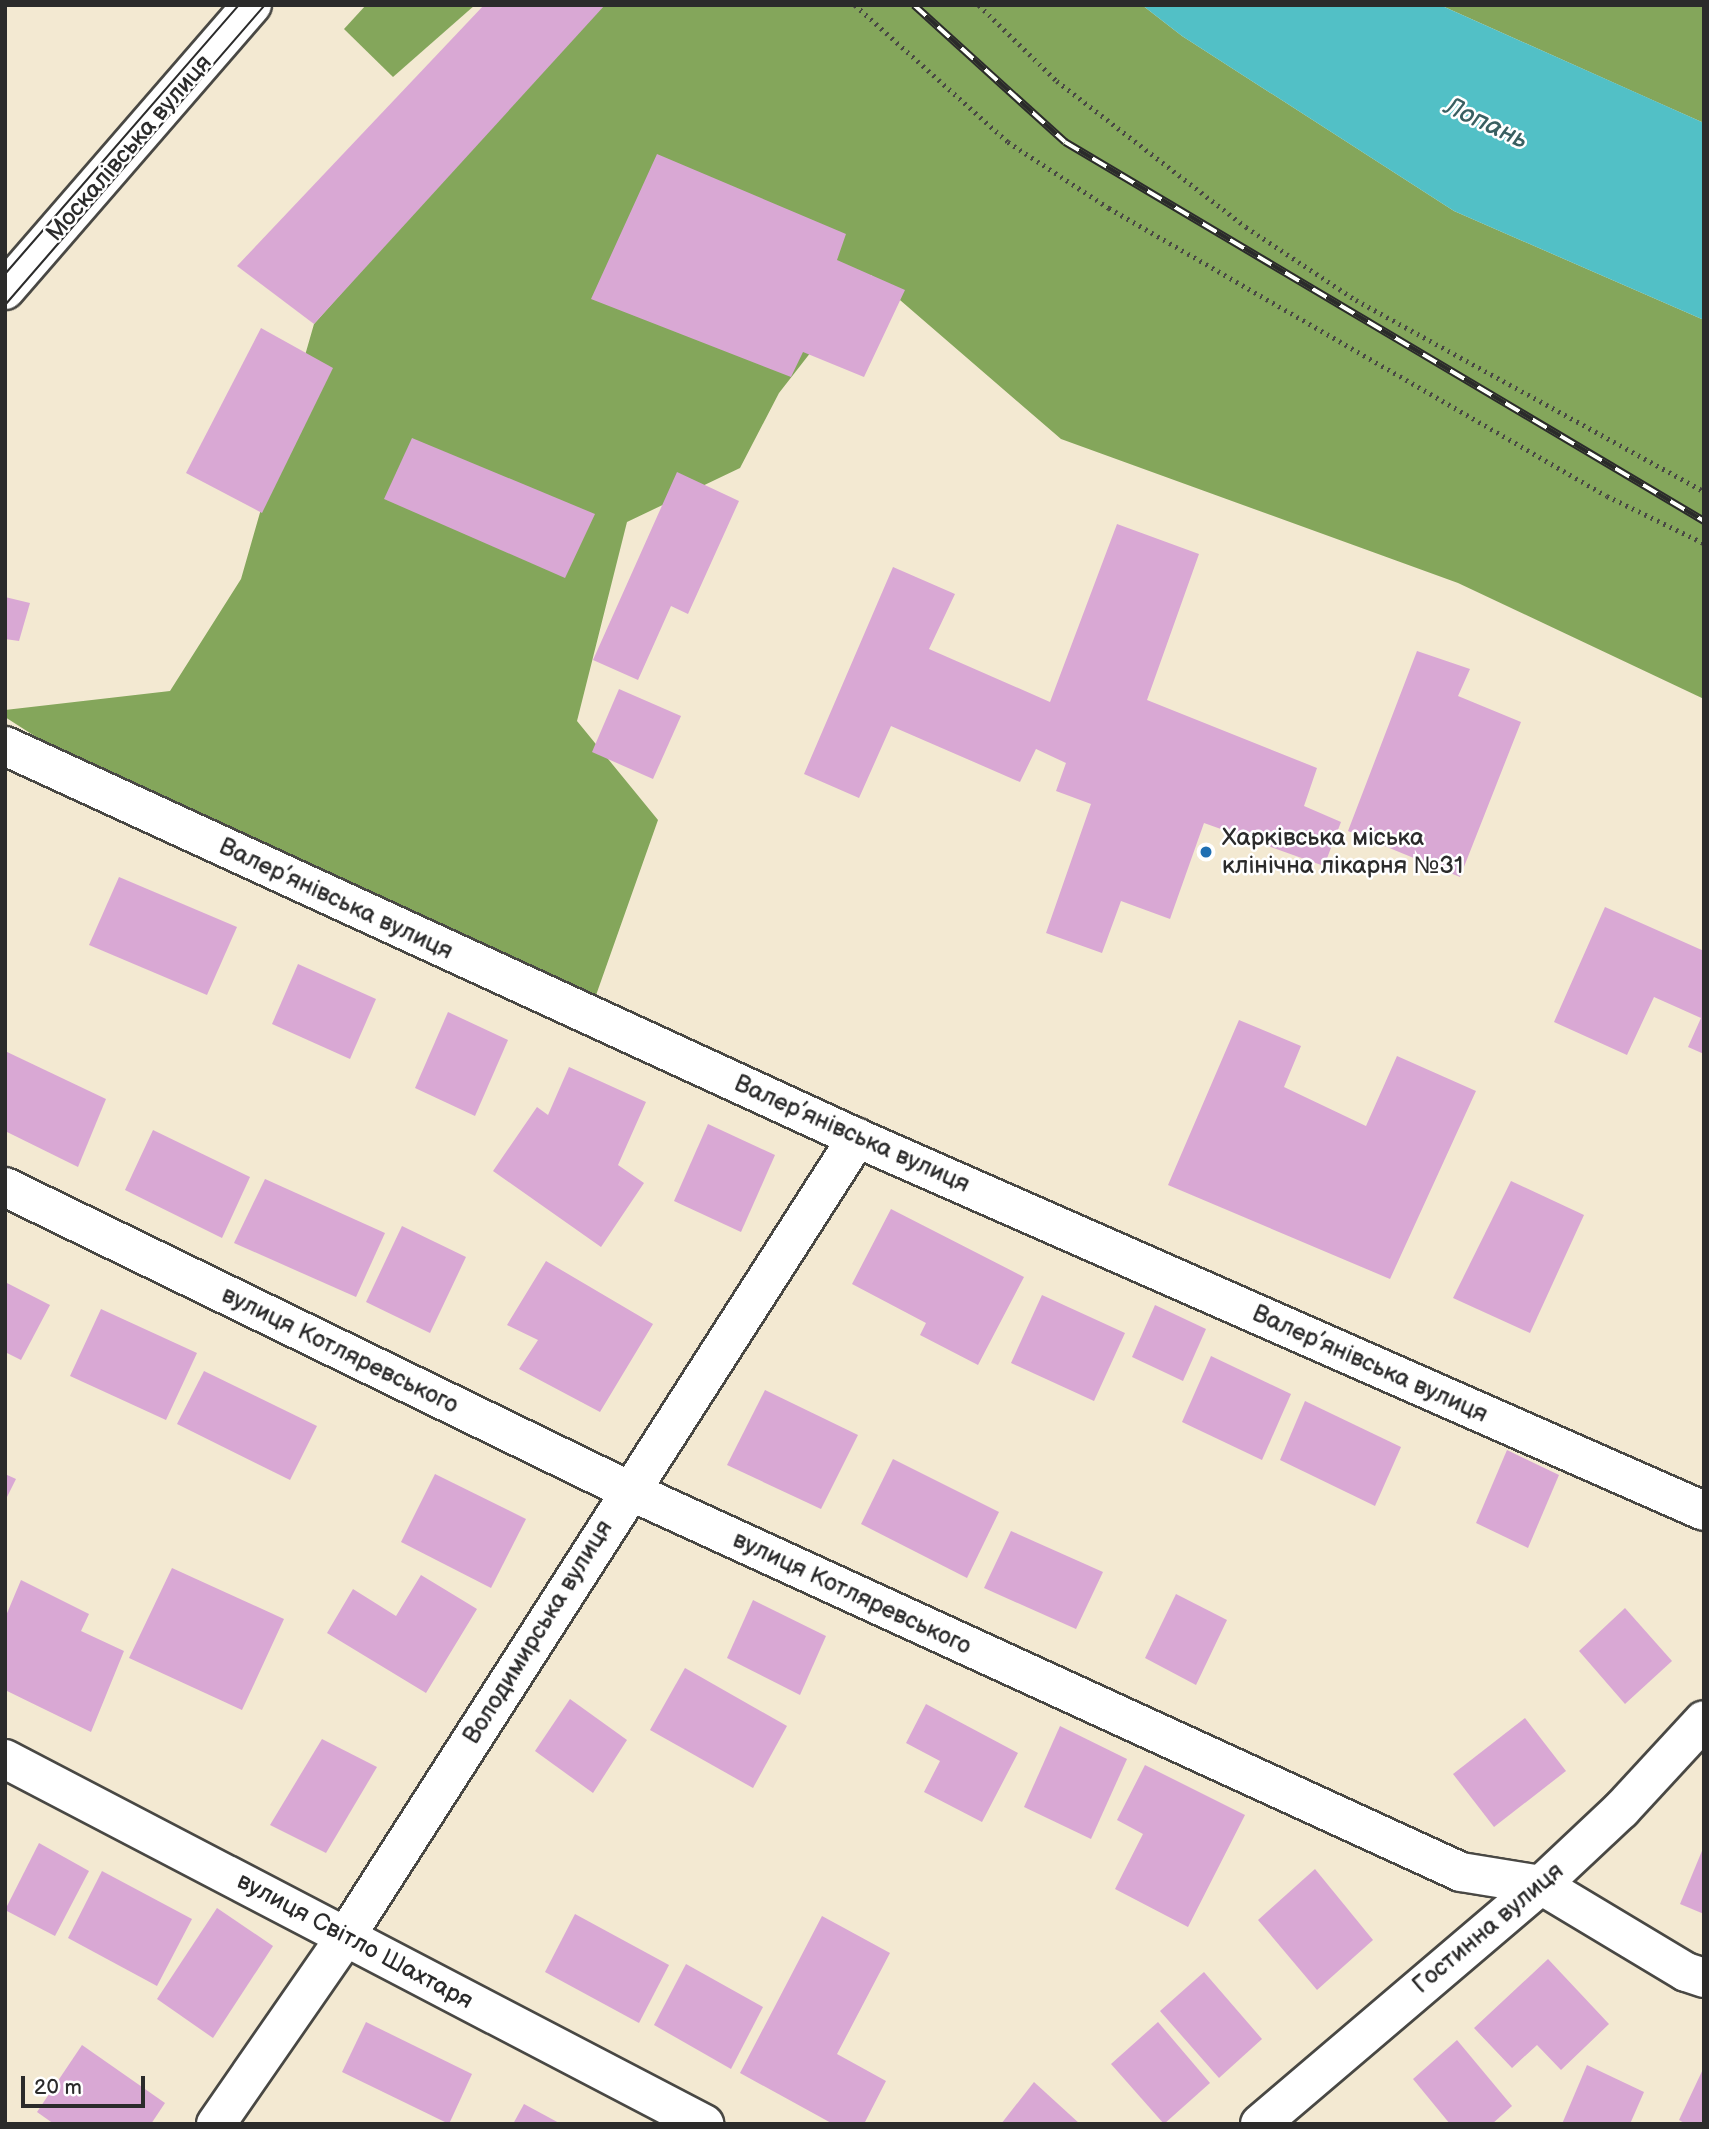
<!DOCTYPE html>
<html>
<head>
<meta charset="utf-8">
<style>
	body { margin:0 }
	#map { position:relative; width:1709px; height:2129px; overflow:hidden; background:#f3e9d2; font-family:"Balsamiq Sans",sans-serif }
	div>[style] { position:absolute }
	.forest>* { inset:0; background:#84a65b }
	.water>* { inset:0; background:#52c0c6 }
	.building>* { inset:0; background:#d9a8d4 }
	.path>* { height:4.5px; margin-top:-2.25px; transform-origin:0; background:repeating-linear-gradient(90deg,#494844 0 2px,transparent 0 7px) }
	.roads { filter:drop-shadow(2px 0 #494844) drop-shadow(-2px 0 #494844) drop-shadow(0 2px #494844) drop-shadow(0 -2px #494844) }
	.minor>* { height:38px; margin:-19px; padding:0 19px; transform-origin:19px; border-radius:19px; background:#fff }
	.tram>* { height:2px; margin:-1px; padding:0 1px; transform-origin:1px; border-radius:1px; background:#2b2b2b }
	.rail>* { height:8px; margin-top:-4px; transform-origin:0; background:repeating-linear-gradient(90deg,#fff 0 16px,#2b2b2b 0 32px); box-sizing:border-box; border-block:2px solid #2b2b2b }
	.dots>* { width:19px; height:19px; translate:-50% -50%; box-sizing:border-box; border:4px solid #fff; border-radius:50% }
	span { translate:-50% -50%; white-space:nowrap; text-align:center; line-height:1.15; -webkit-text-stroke:5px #fff; paint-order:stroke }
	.street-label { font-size:24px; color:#2b2b2b }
	.poi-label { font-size:24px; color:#2b2b2b }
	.left { translate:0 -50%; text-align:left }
	.water-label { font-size:26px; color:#395f61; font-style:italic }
	.frame { position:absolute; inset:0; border:7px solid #2b2b2b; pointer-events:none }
	.scale { position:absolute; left:21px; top:2076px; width:124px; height:32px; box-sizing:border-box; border:4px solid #2b2b2b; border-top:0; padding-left:9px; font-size:21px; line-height:24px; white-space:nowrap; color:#2b2b2b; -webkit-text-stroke:5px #fff; paint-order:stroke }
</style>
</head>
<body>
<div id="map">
	<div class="forest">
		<i style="clip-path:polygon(366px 5px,475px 5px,393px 77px,344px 29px)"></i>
		<i style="clip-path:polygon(597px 5px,1142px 5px,1182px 36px,1454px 211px,1704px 320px,1704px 699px,1458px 583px,1061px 439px,871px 275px,779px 393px,740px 468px,627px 522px,577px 721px,658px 820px,589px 1015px,164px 819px,5px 717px,5px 710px,170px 691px,241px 579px,314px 324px)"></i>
		<i style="clip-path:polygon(1440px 5px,1704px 5px,1704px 123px,1650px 99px)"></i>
	</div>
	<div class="water">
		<i style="clip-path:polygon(1142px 5px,1440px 5px,1704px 123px,1704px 320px,1454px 211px,1182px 36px)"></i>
	</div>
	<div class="building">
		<i style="clip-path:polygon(484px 5px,605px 5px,314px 324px,237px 266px)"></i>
		<i style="clip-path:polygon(657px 154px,846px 234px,837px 260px,905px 290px,864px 377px,803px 352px,791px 377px,591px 299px)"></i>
		<i style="clip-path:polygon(261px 328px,333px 368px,262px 513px,186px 473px)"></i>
		<i style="clip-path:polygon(412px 438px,595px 514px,565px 578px,384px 499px)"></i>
		<i style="clip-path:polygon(677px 472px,739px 501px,688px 614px,671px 606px,638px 680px,593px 660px)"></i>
		<i style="clip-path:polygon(1117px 524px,1199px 554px,1147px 700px,1317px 768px,1304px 806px,1341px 822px,1324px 866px,1204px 823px,1170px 919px,1121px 901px,1102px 953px,1046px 933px,1091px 804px,1056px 791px,1066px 763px,1036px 749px,1020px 782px,891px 726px,859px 798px,804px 774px,893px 567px,955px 594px,929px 649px,1050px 702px)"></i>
		<i style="clip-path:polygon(5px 597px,30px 603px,19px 641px,5px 639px)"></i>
		<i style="clip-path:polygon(1417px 651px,1470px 669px,1458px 696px,1521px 722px,1460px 877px,1348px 831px)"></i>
		<i style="clip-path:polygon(619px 689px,681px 716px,653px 779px,592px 752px)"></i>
		<i style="clip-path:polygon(119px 877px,237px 927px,207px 995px,89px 945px)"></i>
		<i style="clip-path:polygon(1605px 907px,1704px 951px,1704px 1054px,1688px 1047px,1701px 1018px,1654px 997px,1627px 1055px,1554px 1022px)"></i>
		<i style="clip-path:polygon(298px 964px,376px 999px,350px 1059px,272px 1024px)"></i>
		<i style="clip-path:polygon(448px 1012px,508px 1040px,475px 1116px,415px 1088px)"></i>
		<i style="clip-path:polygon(1239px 1020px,1301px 1046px,1284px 1087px,1366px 1126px,1397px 1056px,1476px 1091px,1390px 1279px,1168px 1185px)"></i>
		<i style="clip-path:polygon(5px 1051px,106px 1099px,78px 1167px,5px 1131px)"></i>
		<i style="clip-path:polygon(569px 1067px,646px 1102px,618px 1165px,644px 1183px,601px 1247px,493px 1171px,537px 1107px,548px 1115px)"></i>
		<i style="clip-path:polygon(708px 1124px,775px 1155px,741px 1232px,674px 1201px)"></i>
		<i style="clip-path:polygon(153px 1130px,250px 1177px,222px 1238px,125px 1190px)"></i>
		<i style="clip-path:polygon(265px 1179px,385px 1233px,356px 1297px,234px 1243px)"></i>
		<i style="clip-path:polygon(1511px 1181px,1584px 1215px,1530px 1333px,1453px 1298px)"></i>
		<i style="clip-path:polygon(891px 1209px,1024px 1277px,978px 1365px,920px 1335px,926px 1323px,852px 1284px)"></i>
		<i style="clip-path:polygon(402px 1226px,466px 1257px,430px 1333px,366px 1302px)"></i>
		<i style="clip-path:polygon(546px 1261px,653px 1324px,600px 1412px,519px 1369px,538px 1340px,507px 1325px)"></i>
		<i style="clip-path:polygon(5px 1282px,50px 1305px,21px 1360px,5px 1352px)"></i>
		<i style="clip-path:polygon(1042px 1295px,1125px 1333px,1094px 1401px,1011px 1363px)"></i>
		<i style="clip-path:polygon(1155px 1305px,1206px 1329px,1183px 1381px,1132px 1357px)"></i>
		<i style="clip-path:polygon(101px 1309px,197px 1353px,166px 1420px,70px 1376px)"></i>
		<i style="clip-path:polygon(1211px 1356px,1291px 1394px,1262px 1460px,1182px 1422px)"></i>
		<i style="clip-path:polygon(204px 1371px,317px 1426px,290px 1480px,177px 1424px)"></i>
		<i style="clip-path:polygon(765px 1390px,858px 1435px,821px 1509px,727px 1465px)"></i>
		<i style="clip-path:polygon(1305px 1401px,1401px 1447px,1375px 1506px,1280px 1460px)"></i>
		<i style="clip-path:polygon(1507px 1450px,1559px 1475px,1528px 1548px,1476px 1523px)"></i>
		<i style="clip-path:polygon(893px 1459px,999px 1512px,967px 1578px,861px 1524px)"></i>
		<i style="clip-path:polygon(5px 1474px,16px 1479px,5px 1501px)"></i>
		<i style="clip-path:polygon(435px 1474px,526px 1519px,491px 1588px,401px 1542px)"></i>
		<i style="clip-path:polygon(1011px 1531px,1103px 1572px,1076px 1629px,984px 1588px)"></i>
		<i style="clip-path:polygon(172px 1568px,284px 1619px,242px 1710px,129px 1658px)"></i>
		<i style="clip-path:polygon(421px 1575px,477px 1609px,426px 1693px,327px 1633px,353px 1589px,396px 1616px)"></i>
		<i style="clip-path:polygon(21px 1580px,89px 1614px,81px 1631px,124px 1651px,91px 1732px,5px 1690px,5px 1618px)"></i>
		<i style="clip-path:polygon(1176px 1594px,1227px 1620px,1196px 1685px,1145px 1658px)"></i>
		<i style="clip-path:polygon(753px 1600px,826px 1636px,800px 1695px,727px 1658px)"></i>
		<i style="clip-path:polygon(1625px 1608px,1672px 1661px,1625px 1704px,1579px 1651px)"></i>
		<i style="clip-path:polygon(685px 1668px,787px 1726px,753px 1788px,650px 1730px)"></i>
		<i style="clip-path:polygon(570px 1699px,627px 1740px,593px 1793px,535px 1751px)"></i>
		<i style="clip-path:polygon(926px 1704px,1018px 1753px,982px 1822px,924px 1792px,940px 1761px,906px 1743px)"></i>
		<i style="clip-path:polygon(1525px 1718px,1566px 1771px,1494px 1827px,1453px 1774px)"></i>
		<i style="clip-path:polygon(1060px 1726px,1127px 1759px,1091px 1839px,1024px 1807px)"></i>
		<i style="clip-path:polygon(322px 1739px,377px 1767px,326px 1853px,270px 1825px)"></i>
		<i style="clip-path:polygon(1145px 1765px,1245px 1815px,1188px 1927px,1115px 1889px,1143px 1834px,1117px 1820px)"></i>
		<i style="clip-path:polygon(39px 1843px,89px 1871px,55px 1936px,5px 1910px)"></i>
		<i style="clip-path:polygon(1704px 1846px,1704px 1914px,1680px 1904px)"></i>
		<i style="clip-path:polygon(1315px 1869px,1373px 1940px,1317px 1990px,1258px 1920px)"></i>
		<i style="clip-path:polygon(102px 1871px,192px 1919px,157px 1986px,68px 1938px)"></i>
		<i style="clip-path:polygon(217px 1908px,273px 1946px,213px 2038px,157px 1999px)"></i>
		<i style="clip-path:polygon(575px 1914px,669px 1965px,639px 2023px,545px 1972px)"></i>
		<i style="clip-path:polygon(822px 1916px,890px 1953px,837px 2054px,886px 2081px,864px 2124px,833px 2124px,740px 2073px)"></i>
		<i style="clip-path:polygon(1548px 1959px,1609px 2024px,1561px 2070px,1537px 2045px,1512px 2068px,1474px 2028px)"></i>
		<i style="clip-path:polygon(686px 1964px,763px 2007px,731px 2069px,654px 2025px)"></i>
		<i style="clip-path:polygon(1204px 1972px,1262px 2039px,1219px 2078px,1160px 2011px)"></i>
		<i style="clip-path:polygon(366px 2022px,472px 2074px,449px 2124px,342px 2072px)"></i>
		<i style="clip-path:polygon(1158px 2022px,1210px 2083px,1164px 2124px,1111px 2064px)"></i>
		<i style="clip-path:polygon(1457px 2040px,1512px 2106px,1492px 2124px,1450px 2124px,1413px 2079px)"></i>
		<i style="clip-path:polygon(82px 2045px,165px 2103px,151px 2124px,54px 2124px,37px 2112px)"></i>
		<i style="clip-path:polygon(1587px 2065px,1644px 2092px,1630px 2124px,1562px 2124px)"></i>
		<i style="clip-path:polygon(1704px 2067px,1704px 2124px,1686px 2124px,1679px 2120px)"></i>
		<i style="clip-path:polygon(1034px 2082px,1080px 2124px,1001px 2124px)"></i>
		<i style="clip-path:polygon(524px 2104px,561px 2124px,513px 2124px)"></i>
	</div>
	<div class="path">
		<i style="left:855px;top:5px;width:205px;rotate:41.8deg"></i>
		<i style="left:1008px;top:142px;width:121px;rotate:33.2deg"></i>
		<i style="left:1109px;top:208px;width:575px;rotate:30.04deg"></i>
		<i style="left:1607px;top:496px;width:108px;rotate:25.9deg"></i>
		<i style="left:979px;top:5px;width:109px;rotate:44.3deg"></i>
		<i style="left:1057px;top:81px;width:239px;rotate:37.7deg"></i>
		<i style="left:1246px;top:227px;width:132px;rotate:33.6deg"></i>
		<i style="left:1356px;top:300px;width:397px;rotate:28.8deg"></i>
	</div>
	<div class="roads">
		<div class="minor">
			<i style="left:5px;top:290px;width:377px;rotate:-49.1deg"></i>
			<i style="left:5px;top:746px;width:938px;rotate:24.71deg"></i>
			<i style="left:857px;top:1138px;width:925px;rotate:23.77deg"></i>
			<i style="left:5px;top:1187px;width:693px;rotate:25.94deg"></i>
			<i style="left:628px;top:1490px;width:916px;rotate:24.64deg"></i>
			<i style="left:1461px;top:1872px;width:81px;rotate:9.2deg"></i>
			<i style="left:1541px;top:1885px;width:169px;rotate:31deg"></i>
			<i style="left:1686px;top:1972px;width:19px;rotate:18deg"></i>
			<i style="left:5px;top:1759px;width:789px;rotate:27.57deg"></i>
			<i style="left:216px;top:2124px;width:229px;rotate:-55.3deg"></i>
			<i style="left:346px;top:1936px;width:948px;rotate:-57.37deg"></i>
			<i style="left:1260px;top:2124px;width:369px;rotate:-40.4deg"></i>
			<i style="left:1541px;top:1885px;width:110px;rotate:-43.2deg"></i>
			<i style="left:1621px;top:1810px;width:122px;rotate:-47.3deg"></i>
		</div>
	</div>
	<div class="tram">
		<i style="left:5px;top:274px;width:357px;rotate:-49deg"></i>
		<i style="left:5px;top:305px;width:397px;rotate:-49.1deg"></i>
	</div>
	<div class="rail">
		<i style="left:914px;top:5px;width:204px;rotate:42.2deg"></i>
		<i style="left:1065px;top:142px;width:743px;rotate:30.67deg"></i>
	</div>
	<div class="dots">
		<i style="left:1206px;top:852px;background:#1f6fb2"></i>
	</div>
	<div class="street-label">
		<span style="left:129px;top:148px;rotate:-49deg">Москалівська вулиця</span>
		<span style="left:336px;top:899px;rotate:25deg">Валер’янівська вулиця</span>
		<span style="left:852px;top:1134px;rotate:24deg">Валер’янівська вулиця</span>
		<span style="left:340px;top:1350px;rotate:26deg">вулиця Котляревського</span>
		<span style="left:1370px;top:1364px;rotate:24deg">Валер’янівська вулиця</span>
		<span style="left:852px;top:1593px;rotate:25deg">вулиця Котляревського</span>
		<span style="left:538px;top:1632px;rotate:-58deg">Володимирська вулиця</span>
		<span style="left:1488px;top:1928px;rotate:-40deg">Гостинна вулиця</span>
		<span style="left:355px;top:1941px;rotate:28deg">вулиця Світло Шахтаря</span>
	</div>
	<div class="poi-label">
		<span class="left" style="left:1222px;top:852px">Харківська міська<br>клінічна лікарня №31</span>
	</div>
	<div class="water-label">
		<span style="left:1486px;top:124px;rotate:25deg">Лопань</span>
	</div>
	<div class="frame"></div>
	<div class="scale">20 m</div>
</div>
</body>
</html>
